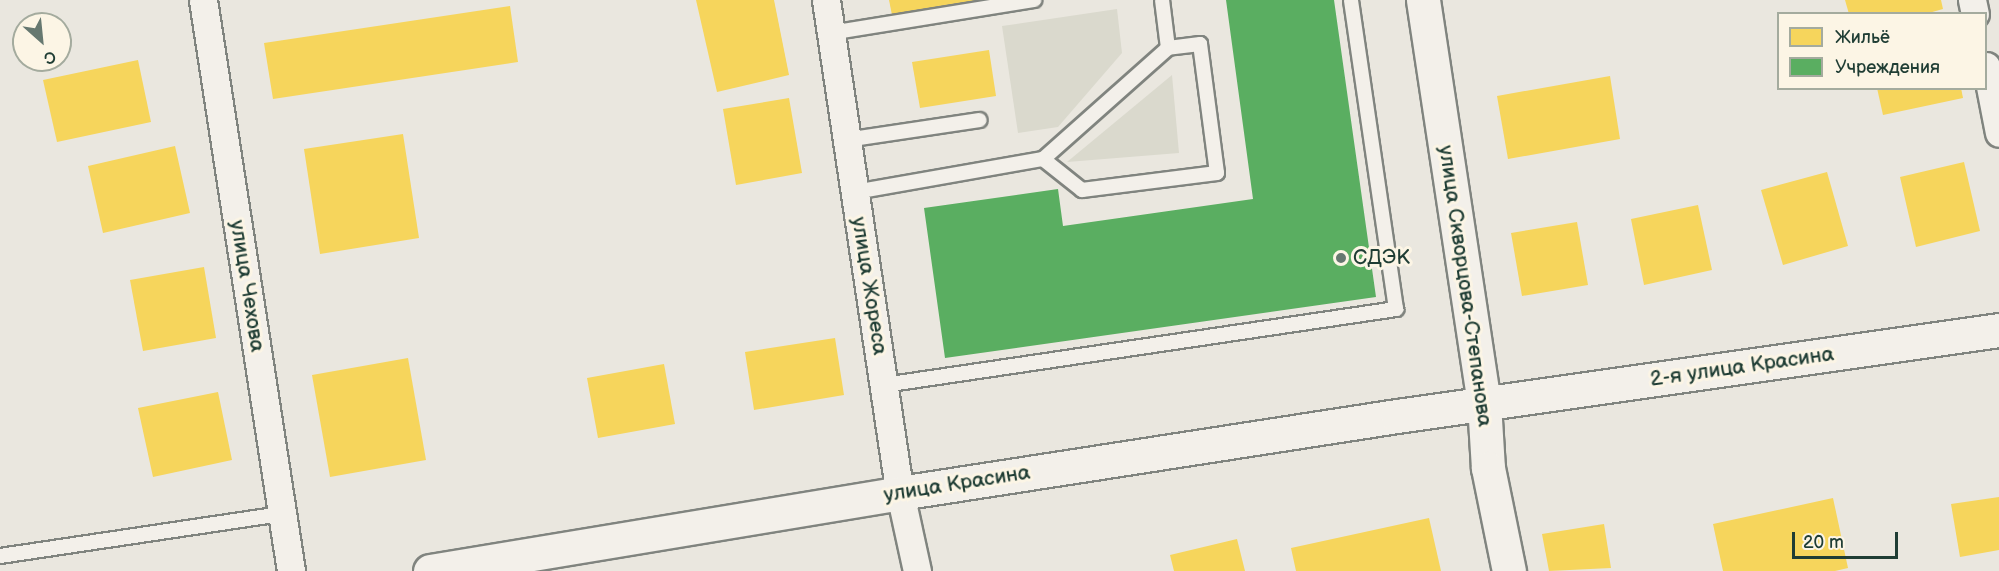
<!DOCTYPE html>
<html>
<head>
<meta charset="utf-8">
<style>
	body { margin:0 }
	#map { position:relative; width:1999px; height:571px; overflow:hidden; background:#eae7df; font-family:"Balsamiq Sans",sans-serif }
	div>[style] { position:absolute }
	.green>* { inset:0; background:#dad9cd }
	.homes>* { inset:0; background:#f6d55c }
	.public>* { inset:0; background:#5aae61 }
	.roads { filter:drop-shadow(2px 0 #80847f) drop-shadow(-2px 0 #80847f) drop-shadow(0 2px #80847f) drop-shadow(0 -2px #80847f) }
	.service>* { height:14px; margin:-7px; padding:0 7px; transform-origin:7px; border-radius:7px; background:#f3f0ea }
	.minor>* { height:27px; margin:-13.5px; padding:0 13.5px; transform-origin:13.5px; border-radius:13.5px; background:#f3f0ea }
	.tertiary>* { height:33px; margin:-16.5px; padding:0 16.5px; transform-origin:16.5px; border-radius:16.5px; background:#f3f0ea }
	.secondary>* { height:33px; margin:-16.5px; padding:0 16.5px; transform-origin:16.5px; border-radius:16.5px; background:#f3f0ea }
	.dots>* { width:16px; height:16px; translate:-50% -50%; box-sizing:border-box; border:3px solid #fcf5e5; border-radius:50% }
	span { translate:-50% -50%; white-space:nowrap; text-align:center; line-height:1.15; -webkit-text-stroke:6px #fcf5e5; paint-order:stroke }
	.poi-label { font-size:21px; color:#1f3d34 }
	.left { translate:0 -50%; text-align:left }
	.street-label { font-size:21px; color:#1f3d34 }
	.legend { position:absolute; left:1777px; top:12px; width:210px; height:78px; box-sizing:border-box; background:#fcf5e5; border:2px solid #a4ab9e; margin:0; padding:8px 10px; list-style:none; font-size:18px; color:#1f3d34 }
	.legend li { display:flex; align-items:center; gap:12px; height:30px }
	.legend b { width:30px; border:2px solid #a4ab9e }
	.north { position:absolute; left:12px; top:12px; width:60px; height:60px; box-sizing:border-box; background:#fcf5e5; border:2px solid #a4ab9e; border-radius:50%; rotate:153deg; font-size:16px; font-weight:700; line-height:24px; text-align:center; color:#1f3d34 }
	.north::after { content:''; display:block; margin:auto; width:21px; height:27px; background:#667870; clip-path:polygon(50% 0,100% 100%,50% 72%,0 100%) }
	.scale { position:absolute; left:1792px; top:532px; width:106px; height:27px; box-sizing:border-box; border:3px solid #1f3d34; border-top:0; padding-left:8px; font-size:18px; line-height:21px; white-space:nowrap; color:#1f3d34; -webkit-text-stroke:4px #fcf5e5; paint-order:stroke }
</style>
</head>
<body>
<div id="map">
	<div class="green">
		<i style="clip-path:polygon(1117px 9px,1122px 53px,1058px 127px,1018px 133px,1002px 26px)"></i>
		<i style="clip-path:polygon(1172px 75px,1179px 153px,1067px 162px)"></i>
	</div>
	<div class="homes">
		<i style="clip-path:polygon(696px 0,774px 0,789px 75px,717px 92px)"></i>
		<i style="clip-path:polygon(889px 0,998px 0,893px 20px)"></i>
		<i style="clip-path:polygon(1845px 0,1941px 0,1943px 9px,1925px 14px,1849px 14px)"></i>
		<i style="clip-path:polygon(510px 6px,518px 62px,273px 99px,264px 43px)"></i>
		<i style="clip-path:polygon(989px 50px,996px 96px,920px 108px,912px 62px)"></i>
		<i style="clip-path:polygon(138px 60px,151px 122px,57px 142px,43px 80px)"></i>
		<i style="clip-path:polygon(1610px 76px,1620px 139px,1508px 159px,1497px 96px)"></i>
		<i style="clip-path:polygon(1877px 88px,1961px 88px,1963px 98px,1883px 115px)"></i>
		<i style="clip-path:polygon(789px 98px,802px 173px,736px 185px,723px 109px)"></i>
		<i style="clip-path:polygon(403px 134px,419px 238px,320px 254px,304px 149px)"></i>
		<i style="clip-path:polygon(175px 146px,190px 213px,103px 233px,88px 166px)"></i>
		<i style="clip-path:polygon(1964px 162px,1980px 231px,1916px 247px,1900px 177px)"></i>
		<i style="clip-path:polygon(1827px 172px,1848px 246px,1783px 265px,1761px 190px)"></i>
		<i style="clip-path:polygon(1698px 205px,1712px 270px,1644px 285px,1631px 219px)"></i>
		<i style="clip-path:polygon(1577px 222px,1588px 285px,1522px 296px,1511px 233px)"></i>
		<i style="clip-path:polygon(204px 267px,216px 338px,143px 351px,130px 280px)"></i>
		<i style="clip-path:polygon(835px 338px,844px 395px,754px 410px,745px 352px)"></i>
		<i style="clip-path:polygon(408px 358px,426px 460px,330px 477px,312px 375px)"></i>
		<i style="clip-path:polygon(664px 364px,675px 424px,598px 438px,587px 378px)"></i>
		<i style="clip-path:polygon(218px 392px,232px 460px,153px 477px,138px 408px)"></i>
		<i style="clip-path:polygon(1999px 497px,1999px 550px,1960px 557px,1951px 504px)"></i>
		<i style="clip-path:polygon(1833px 498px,1848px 568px,1835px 571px,1723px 571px,1713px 524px)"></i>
		<i style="clip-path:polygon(1429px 518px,1441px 571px,1296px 571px,1291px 548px)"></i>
		<i style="clip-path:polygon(1604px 524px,1611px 568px,1549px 571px,1542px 534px)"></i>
		<i style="clip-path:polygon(1237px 539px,1245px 571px,1174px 571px,1170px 555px)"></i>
	</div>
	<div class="public">
		<i style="clip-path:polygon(1226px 0,1334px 0,1376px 297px,945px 358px,924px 208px,1058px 189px,1063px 226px,1253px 199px)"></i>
	</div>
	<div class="roads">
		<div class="service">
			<i style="left:830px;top:33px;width:207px;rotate:-9.2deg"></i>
			<i style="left:846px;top:140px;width:135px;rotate:-8.5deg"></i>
			<i style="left:1043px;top:159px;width:167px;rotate:-41.6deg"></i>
			<i style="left:855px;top:192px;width:191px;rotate:-10deg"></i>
			<i style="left:1043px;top:159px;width:50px;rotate:38.5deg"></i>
			<i style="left:1082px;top:190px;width:136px;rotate:-7.2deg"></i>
			<i style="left:1217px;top:173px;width:130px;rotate:-97.5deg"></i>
			<i style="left:1200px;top:44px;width:32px;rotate:173deg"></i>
			<i style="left:1168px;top:48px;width:48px;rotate:-97.1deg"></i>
			<i style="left:884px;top:385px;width:518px;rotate:-8.44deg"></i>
			<i style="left:1396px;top:309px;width:312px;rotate:-98.3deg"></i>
			<i style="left:0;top:556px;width:285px;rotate:-8.5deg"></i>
		</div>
		<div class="minor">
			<i style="left:203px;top:0;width:578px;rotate:81.24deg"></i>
			<i style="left:826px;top:0;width:499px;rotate:81.5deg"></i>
			<i style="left:900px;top:493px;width:80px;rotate:77.7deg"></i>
			<i style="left:1972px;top:0;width:14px;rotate:78deg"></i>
			<i style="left:1986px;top:66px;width:68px;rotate:79deg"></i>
		</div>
		<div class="tertiary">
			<i style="left:1423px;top:0;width:408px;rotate:81.4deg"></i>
			<i style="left:1484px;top:403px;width:65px;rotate:86.5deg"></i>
			<i style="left:1488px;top:468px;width:105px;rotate:78.5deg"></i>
		</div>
		<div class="secondary">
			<i style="left:430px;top:571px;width:476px;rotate:-9.4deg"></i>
			<i style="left:900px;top:493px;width:503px;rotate:-8.81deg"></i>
			<i style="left:1397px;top:416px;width:608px;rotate:-8.13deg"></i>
		</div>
	</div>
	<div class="dots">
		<i style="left:1341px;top:258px;background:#667870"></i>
	</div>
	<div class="poi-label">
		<span class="left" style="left:1353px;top:258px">СДЭК</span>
	</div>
	<div class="street-label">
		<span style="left:247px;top:286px;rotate:81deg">улица Чехова</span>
		<span style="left:869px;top:286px;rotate:81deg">улица Жореса</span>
		<span style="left:1465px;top:286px;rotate:82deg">улица Скворцова-Степанова</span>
		<span style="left:1742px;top:367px;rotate:-8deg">2-я улица Красина</span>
		<span style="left:957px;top:484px;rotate:-9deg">улица Красина</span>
	</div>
	<ul class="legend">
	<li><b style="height:16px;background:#f6d55c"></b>Жильё</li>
	<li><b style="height:16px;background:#5aae61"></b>Учреждения</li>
	</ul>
	<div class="north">С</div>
	<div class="scale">20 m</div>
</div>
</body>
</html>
